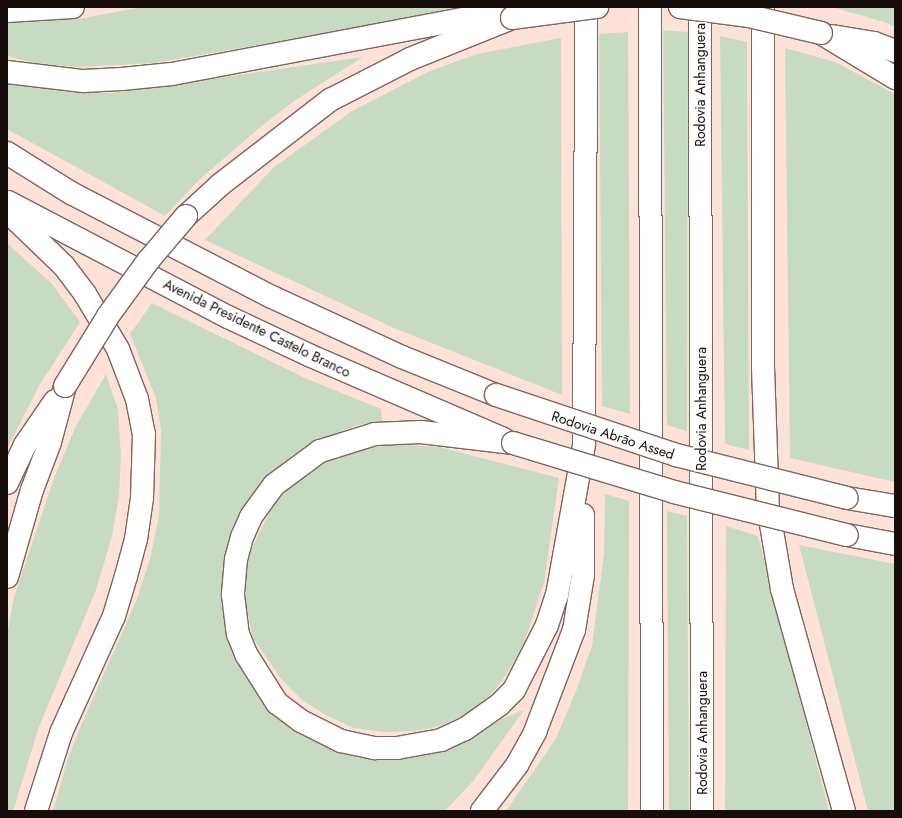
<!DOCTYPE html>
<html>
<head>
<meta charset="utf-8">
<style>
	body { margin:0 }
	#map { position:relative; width:902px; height:818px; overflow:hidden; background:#fee1d7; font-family:Jost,sans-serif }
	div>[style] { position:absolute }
	.green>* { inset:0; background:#c7dbc3 }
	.roads { filter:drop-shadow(1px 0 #7e655c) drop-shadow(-1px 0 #7e655c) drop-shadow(0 1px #7e655c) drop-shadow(0 -1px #7e655c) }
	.secondary>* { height:22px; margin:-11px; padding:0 11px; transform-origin:11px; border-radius:11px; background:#fff }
	.primary>* { height:22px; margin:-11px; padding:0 11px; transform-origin:11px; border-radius:11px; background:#fff }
	.highway>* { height:22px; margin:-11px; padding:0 11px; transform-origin:11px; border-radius:11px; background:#fff }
	.bridges { filter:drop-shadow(1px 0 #7e655c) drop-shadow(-1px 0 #7e655c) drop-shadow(0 1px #7e655c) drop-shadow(0 -1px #7e655c) }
	.highway-bridge>* { height:22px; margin:-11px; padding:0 11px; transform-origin:11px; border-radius:11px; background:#fff }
	span { translate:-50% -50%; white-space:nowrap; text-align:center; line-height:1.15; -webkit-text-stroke:3.5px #fff; paint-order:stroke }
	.street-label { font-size:14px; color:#170e0b }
	.frame { position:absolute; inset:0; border:8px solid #170e0b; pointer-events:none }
</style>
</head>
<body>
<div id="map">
	<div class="green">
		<i style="clip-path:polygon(142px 7px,456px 7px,372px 25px,154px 63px,76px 67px,35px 63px,7px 56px,7px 22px,84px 18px)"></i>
		<i style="clip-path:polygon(832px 7px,895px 7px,895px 27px,884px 22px)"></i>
		<i style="clip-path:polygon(663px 30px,688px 32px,687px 431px,667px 425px)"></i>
		<i style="clip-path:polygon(628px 32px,630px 414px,602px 406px,599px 34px)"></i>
		<i style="clip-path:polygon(720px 36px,747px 42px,749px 450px,725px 444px)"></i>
		<i style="clip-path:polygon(561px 38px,562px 395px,394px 328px,205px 240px,274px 167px,352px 111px,430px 71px,477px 54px)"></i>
		<i style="clip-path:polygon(785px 48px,835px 62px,895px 94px,895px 482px,790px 458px)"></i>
		<i style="clip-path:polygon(363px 57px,294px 101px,258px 129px,199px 180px,165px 216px,7px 129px,7px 81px,72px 92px,113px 93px)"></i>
		<i style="clip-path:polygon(7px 243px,52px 284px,80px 322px,39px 386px,7px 449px)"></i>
		<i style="clip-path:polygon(152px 303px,305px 378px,381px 409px,382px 421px,358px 425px,324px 438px,293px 455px,275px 472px,236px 527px,240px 664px,257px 693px,278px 715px,432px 753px,472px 738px,499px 720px,524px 710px,474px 780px,445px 811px,53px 811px,67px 761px,82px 723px,137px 599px,150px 559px,159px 515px,161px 430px,156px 398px,130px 334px)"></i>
		<i style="clip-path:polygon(106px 374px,118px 409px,121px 456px,119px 496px,112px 536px,96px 590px,39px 727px,13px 811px,7px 811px,7px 635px,14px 597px,54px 478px,76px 426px)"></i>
		<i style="clip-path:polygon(385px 444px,439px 447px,559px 478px,544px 583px,522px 649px,502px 681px,486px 700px,465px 715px,440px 726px,414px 731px,383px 732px,354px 728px,326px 715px,302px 700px,282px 680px,253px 638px,246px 605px,246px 577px,249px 554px,272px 507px,294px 482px,319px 464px,352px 450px)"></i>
		<i style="clip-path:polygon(605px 494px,629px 501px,628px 811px,506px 811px,555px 740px,576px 691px,592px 646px,604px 554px)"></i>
		<i style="clip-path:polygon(667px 511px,687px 516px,689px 811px,669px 811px)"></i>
		<i style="clip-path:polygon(726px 526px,758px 536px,829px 811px,725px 811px)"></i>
		<i style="clip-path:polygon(799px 545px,895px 564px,895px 811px,868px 811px)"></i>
	</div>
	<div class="roads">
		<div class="secondary">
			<i style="left:7px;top:11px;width:66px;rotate:-3.5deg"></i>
			<i style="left:7px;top:72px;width:77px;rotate:6.8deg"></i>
			<i style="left:83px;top:81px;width:39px;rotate:-3deg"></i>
			<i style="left:122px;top:79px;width:50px;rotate:-5.7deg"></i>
			<i style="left:172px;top:74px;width:302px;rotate:-10.7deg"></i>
			<i style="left:469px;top:18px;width:43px"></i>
		</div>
		<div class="primary">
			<i style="left:7px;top:153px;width:75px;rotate:32deg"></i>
			<i style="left:71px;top:193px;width:226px;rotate:27.4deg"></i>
			<i style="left:272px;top:297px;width:143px;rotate:24.8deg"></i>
			<i style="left:402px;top:357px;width:101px;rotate:22deg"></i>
			<i style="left:8px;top:202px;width:248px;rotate:27.6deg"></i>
			<i style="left:228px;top:317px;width:92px;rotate:25.2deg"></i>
			<i style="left:311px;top:356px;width:210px;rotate:23.3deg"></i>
			<i style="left:7px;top:211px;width:79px;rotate:44deg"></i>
			<i style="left:64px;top:266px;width:35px;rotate:53deg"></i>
			<i style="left:85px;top:294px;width:64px;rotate:59deg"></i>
			<i style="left:118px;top:349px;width:53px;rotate:69.2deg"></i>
			<i style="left:137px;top:399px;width:36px;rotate:79deg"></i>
			<i style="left:144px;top:434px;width:64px;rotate:91.8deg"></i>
			<i style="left:142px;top:498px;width:41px;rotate:98.3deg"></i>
			<i style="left:136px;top:539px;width:38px;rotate:105deg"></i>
			<i style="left:126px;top:576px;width:42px;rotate:106.7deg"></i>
			<i style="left:114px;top:616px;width:128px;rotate:114.4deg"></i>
			<i style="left:61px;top:733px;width:82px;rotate:107.8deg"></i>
		</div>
		<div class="highway">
			<i style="left:650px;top:7px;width:804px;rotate:89.86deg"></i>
			<i style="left:700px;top:7px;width:804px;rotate:89.86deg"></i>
			<i style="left:763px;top:7px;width:360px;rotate:90deg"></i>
			<i style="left:763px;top:367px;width:140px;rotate:88deg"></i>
			<i style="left:768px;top:507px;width:83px;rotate:80.3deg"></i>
			<i style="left:782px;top:589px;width:230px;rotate:74.4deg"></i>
			<i style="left:821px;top:33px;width:87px;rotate:31.3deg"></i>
			<i style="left:832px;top:36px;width:43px;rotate:9.5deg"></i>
			<i style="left:874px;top:43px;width:22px;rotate:21deg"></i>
			<i style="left:186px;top:216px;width:47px;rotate:-42.4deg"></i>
			<i style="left:221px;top:184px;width:138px;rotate:-37.6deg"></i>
			<i style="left:330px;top:100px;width:90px;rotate:-27.1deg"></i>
			<i style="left:410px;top:59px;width:110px;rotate:-21.9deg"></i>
			<i style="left:584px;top:442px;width:435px;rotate:-89.7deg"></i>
			<i style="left:513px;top:443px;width:93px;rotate:-173.2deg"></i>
			<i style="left:421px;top:432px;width:46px;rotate:177.5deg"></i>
			<i style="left:375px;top:434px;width:58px;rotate:162.8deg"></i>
			<i style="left:320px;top:451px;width:57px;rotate:143.5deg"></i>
			<i style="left:274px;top:485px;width:39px;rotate:126deg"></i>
			<i style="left:251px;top:517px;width:22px;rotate:114deg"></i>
			<i style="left:242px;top:537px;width:23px;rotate:105deg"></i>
			<i style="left:236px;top:559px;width:36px;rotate:95deg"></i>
			<i style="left:233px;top:595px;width:39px;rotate:83deg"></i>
			<i style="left:238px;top:634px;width:22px;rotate:68deg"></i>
			<i style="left:246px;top:654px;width:58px;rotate:57.7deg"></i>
			<i style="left:277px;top:703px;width:30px;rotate:37deg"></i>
			<i style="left:301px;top:721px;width:45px;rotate:26.6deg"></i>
			<i style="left:341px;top:741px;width:35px;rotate:12deg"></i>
			<i style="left:375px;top:748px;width:22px"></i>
			<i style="left:397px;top:748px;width:45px;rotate:-10.3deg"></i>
			<i style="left:441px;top:740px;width:26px;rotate:-25deg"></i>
			<i style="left:465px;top:729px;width:42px;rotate:-35.2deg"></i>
			<i style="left:499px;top:705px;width:21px;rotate:-45deg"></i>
			<i style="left:514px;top:690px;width:73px;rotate:-63.1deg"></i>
			<i style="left:547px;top:625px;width:32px;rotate:-72deg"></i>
			<i style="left:557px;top:595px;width:152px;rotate:-79.8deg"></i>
			<i style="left:7px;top:483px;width:42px;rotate:-64.7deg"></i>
			<i style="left:25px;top:445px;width:53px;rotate:-55.7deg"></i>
			<i style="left:847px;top:498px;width:49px;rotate:9.5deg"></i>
			<i style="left:847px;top:535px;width:49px;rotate:10.6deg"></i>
			<i style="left:7px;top:577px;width:91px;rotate:-74deg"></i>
			<i style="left:32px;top:490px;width:51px;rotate:-69.4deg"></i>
			<i style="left:50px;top:442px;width:58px;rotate:-75deg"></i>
			<i style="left:482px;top:811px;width:58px;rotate:-52.7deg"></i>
			<i style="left:517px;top:765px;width:38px;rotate:-61deg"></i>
			<i style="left:535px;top:732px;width:109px;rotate:-69.1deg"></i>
			<i style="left:574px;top:630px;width:56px;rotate:-80.7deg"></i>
			<i style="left:583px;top:575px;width:60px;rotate:-90deg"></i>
		</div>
	</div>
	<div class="bridges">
		<div class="highway-bridge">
			<i style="left:680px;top:7px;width:70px;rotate:7.4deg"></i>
			<i style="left:749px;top:16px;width:74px;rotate:13.3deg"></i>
			<i style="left:512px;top:18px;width:86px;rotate:-7.4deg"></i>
			<i style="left:65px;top:386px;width:82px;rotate:-58.4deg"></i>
			<i style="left:108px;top:316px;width:68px;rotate:-54deg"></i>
			<i style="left:148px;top:261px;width:59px;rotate:-49.8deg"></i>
			<i style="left:496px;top:395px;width:190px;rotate:18.4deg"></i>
			<i style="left:676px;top:455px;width:176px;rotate:14.1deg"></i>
			<i style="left:513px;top:443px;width:168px;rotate:16.9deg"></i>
			<i style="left:674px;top:492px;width:178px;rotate:14deg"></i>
		</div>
	</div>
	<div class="street-label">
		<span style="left:700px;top:85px;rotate:-90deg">Rodovia Anhanguera</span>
		<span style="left:257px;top:328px;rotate:26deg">Avenida Presidente Castelo Branco</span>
		<span style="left:701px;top:409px;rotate:-90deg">Rodovia Anhanguera</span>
		<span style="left:613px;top:435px;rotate:18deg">Rodovia Abrão Assed</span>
		<span style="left:702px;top:733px;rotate:-90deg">Rodovia Anhanguera</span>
	</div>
	<div class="frame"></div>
</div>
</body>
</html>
